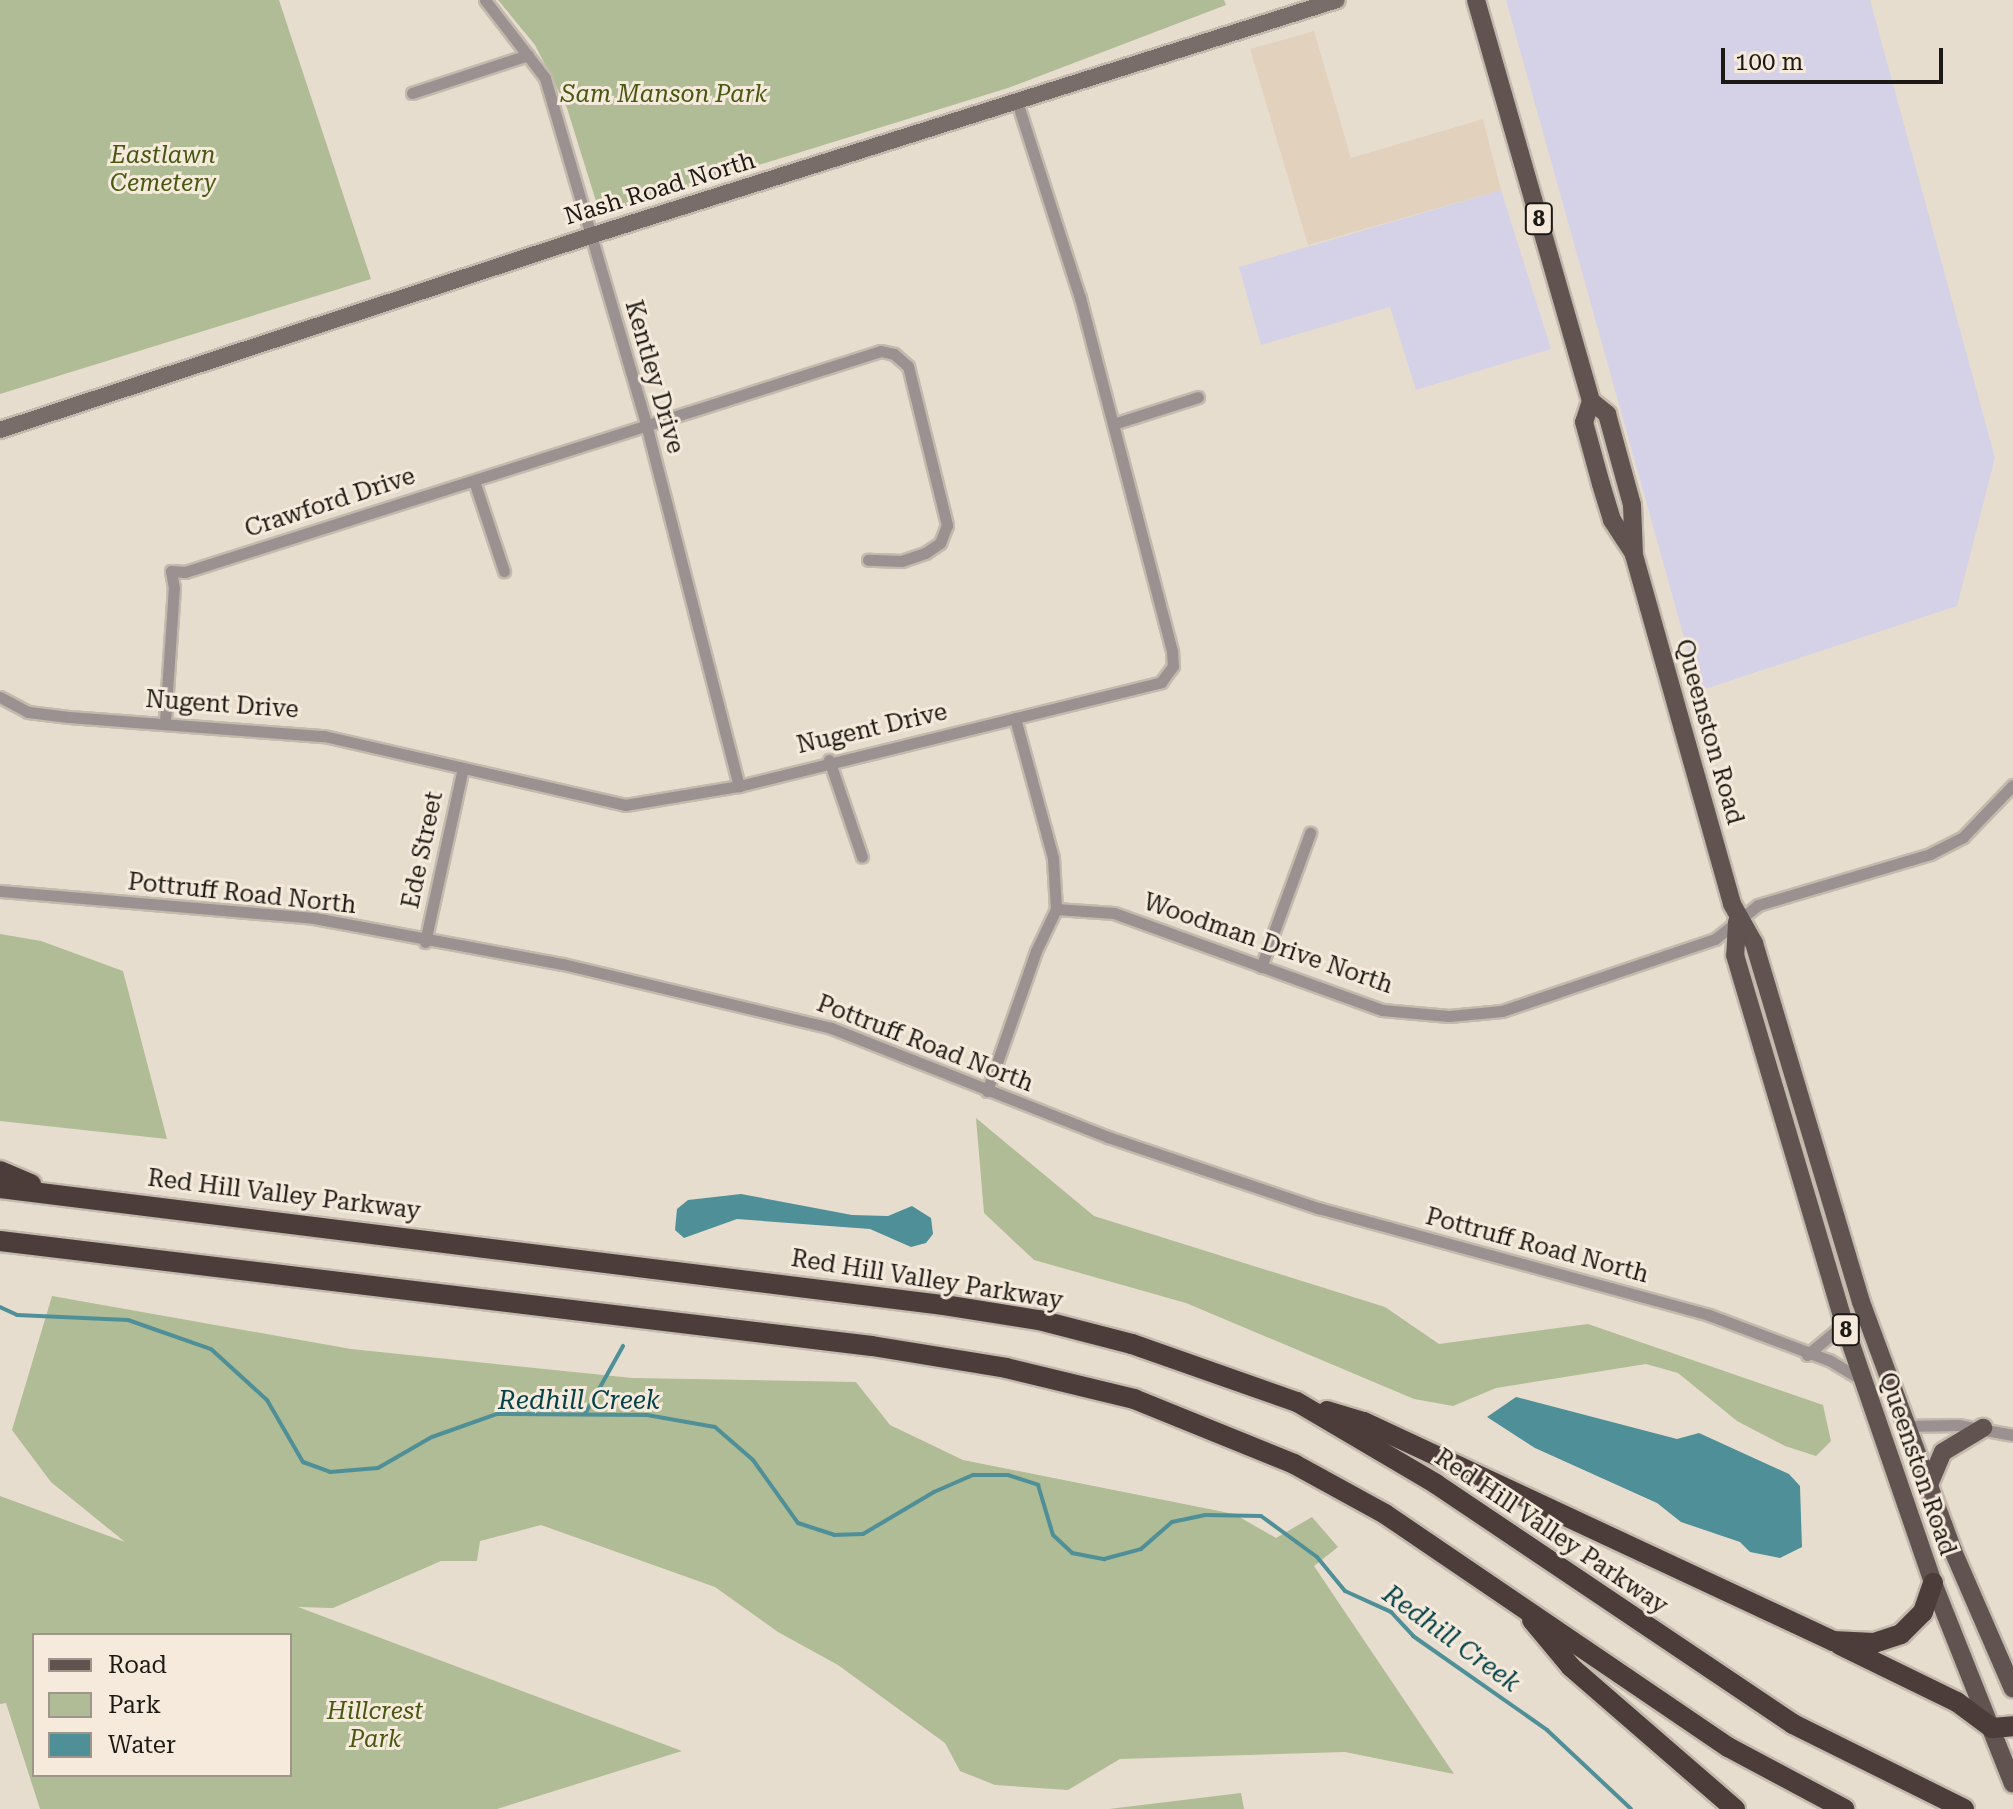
<!DOCTYPE html>
<html>
<head>
<meta charset="utf-8">
<style>
	body { margin:0 }
	#map { position:relative; width:2013px; height:1809px; overflow:hidden; background:#e7ddce; font-family:"Roboto Serif",serif }
	div>[style] { position:absolute }
	.commercial>* { inset:0; background:#d5d1e7 }
	.built>* { inset:0; background:#e1d1bd }
	.green>* { inset:0; background:#afbc95 }
	.water>* { inset:0; background:#4f8f98 }
	.stream>* { height:4px; margin:-2px; padding:0 2px; transform-origin:2px; border-radius:2px; background:#4f8f98 }
	.roads { filter:drop-shadow(2px 0 #c3baad) drop-shadow(-2px 0 #c3baad) drop-shadow(0 2px #c3baad) drop-shadow(0 -2px #c3baad) }
	.minor>* { height:11px; margin:-5.5px; padding:0 5.5px; transform-origin:5.5px; border-radius:5.5px; background:#9a9190 }
	.secondary>* { height:16px; margin:-8px; padding:0 8px; transform-origin:8px; border-radius:8px; background:#796d6a }
	.primary>* { height:18px; margin:-9px; padding:0 9px; transform-origin:9px; border-radius:9px; background:#615350 }
	.motorway>* { height:20px; margin:-10px; padding:0 10px; transform-origin:10px; border-radius:10px; background:#4d3d3a }
	span { translate:-50% -50%; white-space:nowrap; text-align:center; line-height:1.15; -webkit-text-stroke:6px #f5eadb; paint-order:stroke }
	.shield-label span { padding:2px 6px; background:#f5eadb; border:2px solid; border-radius:6px; -webkit-text-stroke-width:0 }
	.shield-label { font-size:22px; color:#1d1914; font-weight:700 }
	.park-label { font-size:24px; color:#475911; font-style:italic }
	.street-label { font-size:24px; color:#1d1914 }
	.water-label { font-size:26px; color:#034249; font-style:italic }
	.legend { position:absolute; left:32px; top:1633px; width:260px; height:144px; box-sizing:border-box; background:#f5eadb; border:2px solid #9f968b; margin:0; padding:10px 14px; list-style:none; font-size:24px; color:#1d1914 }
	.legend li { display:flex; align-items:center; gap:16px; height:40px }
	.legend b { width:40px; border:2px solid #9f968b }
	.scale { position:absolute; left:1721px; top:48px; width:222px; height:36px; box-sizing:border-box; border:4px solid #1d1914; border-top:0; padding-left:10px; font-size:24px; line-height:28px; white-space:nowrap; color:#1d1914; -webkit-text-stroke:6px #f5eadb; paint-order:stroke }
</style>
</head>
<body>
<div id="map">
	<div class="commercial">
		<i style="clip-path:polygon(1506px 0,1870px 0,1995px 458px,1957px 606px,1699px 691px)"></i>
		<i style="clip-path:polygon(1501px 190px,1551px 349px,1416px 390px,1390px 307px,1261px 345px,1239px 267px)"></i>
	</div>
	<div class="built">
		<i style="clip-path:polygon(1314px 31px,1351px 158px,1483px 119px,1501px 190px,1308px 245px,1250px 49px)"></i>
	</div>
	<div class="green">
		<i style="clip-path:polygon(0 0,279px 0,371px 279px,0 394px)"></i>
		<i style="clip-path:polygon(498px 0,1224px 0,1226px 5px,1008px 88px,600px 214px,567px 108px,535px 45px)"></i>
		<i style="clip-path:polygon(0 934px,41px 941px,123px 971px,167px 1139px,0 1121px)"></i>
		<i style="clip-path:polygon(976px 1118px,1094px 1216px,1385px 1307px,1439px 1344px,1588px 1324px,1823px 1405px,1831px 1441px,1816px 1456px,1785px 1446px,1737px 1421px,1678px 1373px,1646px 1364px,1496px 1388px,1453px 1406px,1414px 1399px,1186px 1303px,1034px 1260px,984px 1213px)"></i>
		<i style="clip-path:polygon(evenodd,52px 1296px,351px 1349px,632px 1378px,856px 1382px,890px 1425px,963px 1460px,1234px 1514px,1276px 1538px,1312px 1517px,1338px 1547px,1314px 1566px,1454px 1774px,1345px 1752px,1120px 1759px,1068px 1790px,995px 1785px,960px 1771px,945px 1743px,838px 1665px,778px 1632px,715px 1587px,541px 1525px,480px 1541px,477px 1561px,441px 1561px,333px 1608px,298px 1607px,682px 1751px,497px 1809px,40px 1809px,6px 1703px,0 1704px,0 1496px,125px 1542px,51px 1482px,12px 1430px,52px 1296px,34px 1635px,290px 1635px,290px 1775px,34px 1775px,34px 1635px)"></i>
		<i style="clip-path:polygon(1241px 1793px,1244px 1809px,1109px 1809px)"></i>
	</div>
	<div class="water">
		<i style="clip-path:polygon(741px 1194px,852px 1215px,888px 1216px,912px 1206px,931px 1218px,933px 1234px,926px 1243px,911px 1247px,870px 1229px,737px 1219px,684px 1238px,675px 1230px,677px 1209px,688px 1200px)"></i>
		<i style="clip-path:polygon(1516px 1397px,1677px 1439px,1699px 1433px,1789px 1474px,1800px 1486px,1802px 1547px,1780px 1558px,1750px 1552px,1740px 1542px,1681px 1522px,1657px 1503px,1535px 1448px,1487px 1417px)"></i>
	</div>
	<div class="stream">
		<i style="left:0;top:1307px;width:19px;rotate:25deg"></i>
		<i style="left:17px;top:1315px;width:111px;rotate:2.6deg"></i>
		<i style="left:128px;top:1320px;width:88px;rotate:19.3deg"></i>
		<i style="left:211px;top:1349px;width:76px;rotate:42.3deg"></i>
		<i style="left:267px;top:1400px;width:72px;rotate:59.9deg"></i>
		<i style="left:303px;top:1462px;width:29px;rotate:20deg"></i>
		<i style="left:330px;top:1472px;width:48px;rotate:-4.8deg"></i>
		<i style="left:378px;top:1468px;width:62px;rotate:-29.9deg"></i>
		<i style="left:432px;top:1437px;width:69px;rotate:-19.5deg"></i>
		<i style="left:497px;top:1414px;width:150px;rotate:0.4deg"></i>
		<i style="left:647px;top:1415px;width:69px;rotate:10deg"></i>
		<i style="left:715px;top:1427px;width:50px;rotate:41deg"></i>
		<i style="left:753px;top:1460px;width:77px;rotate:54.5deg"></i>
		<i style="left:798px;top:1523px;width:38px;rotate:18deg"></i>
		<i style="left:834px;top:1535px;width:29px;rotate:-2deg"></i>
		<i style="left:863px;top:1534px;width:82px;rotate:-30.6deg"></i>
		<i style="left:934px;top:1492px;width:43px;rotate:-23.6deg"></i>
		<i style="left:973px;top:1475px;width:35px"></i>
		<i style="left:1008px;top:1475px;width:32px;rotate:18deg"></i>
		<i style="left:1038px;top:1485px;width:52px;rotate:73.3deg"></i>
		<i style="left:1053px;top:1535px;width:26px;rotate:43deg"></i>
		<i style="left:1072px;top:1553px;width:33px;rotate:11deg"></i>
		<i style="left:1104px;top:1559px;width:38px;rotate:-15deg"></i>
		<i style="left:1141px;top:1549px;width:41px;rotate:-41.1deg"></i>
		<i style="left:1172px;top:1522px;width:34px;rotate:-12deg"></i>
		<i style="left:1205px;top:1515px;width:56px;rotate:1deg"></i>
		<i style="left:1261px;top:1516px;width:69px;rotate:36.2deg"></i>
		<i style="left:1317px;top:1557px;width:44px;rotate:50.5deg"></i>
		<i style="left:1345px;top:1591px;width:51px;rotate:24.5deg"></i>
		<i style="left:1391px;top:1612px;width:33px;rotate:47deg"></i>
		<i style="left:1413px;top:1636px;width:164px;rotate:35deg"></i>
		<i style="left:1547px;top:1730px;width:115px;rotate:43.2deg"></i>
		<i style="left:585px;top:1414px;width:78px;rotate:-60.8deg"></i>
	</div>
	<div class="roads">
		<div class="minor">
			<i style="left:485px;top:0;width:98px;rotate:52.4deg"></i>
			<i style="left:545px;top:78px;width:360px;rotate:73.7deg"></i>
			<i style="left:646px;top:424px;width:374px;rotate:75.6deg"></i>
			<i style="left:412px;top:93px;width:122px;rotate:-18.1deg"></i>
			<i style="left:1113px;top:424px;width:89px;rotate:-17.6deg"></i>
			<i style="left:474px;top:481px;width:95px;rotate:71.6deg"></i>
			<i style="left:0;top:697px;width:32px;rotate:28deg"></i>
			<i style="left:28px;top:712px;width:41px;rotate:7deg"></i>
			<i style="left:69px;top:717px;width:256px;rotate:4.3deg"></i>
			<i style="left:324px;top:736px;width:309px;rotate:12.9deg"></i>
			<i style="left:625px;top:805px;width:116px;rotate:-9.5deg"></i>
			<i style="left:739px;top:786px;width:435px;rotate:-13.8deg"></i>
			<i style="left:1161px;top:682px;width:20px;rotate:-53deg"></i>
			<i style="left:1173px;top:666px;width:15px;rotate:-94deg"></i>
			<i style="left:1172px;top:651px;width:365px;rotate:-104.6deg"></i>
			<i style="left:1080px;top:298px;width:206px;rotate:-107.8deg"></i>
			<i style="left:165px;top:722px;width:134px;rotate:-86.2deg"></i>
			<i style="left:174px;top:588px;width:17px;rotate:-100deg"></i>
			<i style="left:171px;top:571px;width:14px;rotate:4deg"></i>
			<i style="left:185px;top:572px;width:730px;rotate:-17.62deg"></i>
			<i style="left:881px;top:351px;width:13px;rotate:13deg"></i>
			<i style="left:894px;top:354px;width:18px;rotate:41deg"></i>
			<i style="left:908px;top:366px;width:164px;rotate:76.2deg"></i>
			<i style="left:947px;top:525px;width:19px;rotate:111deg"></i>
			<i style="left:940px;top:543px;width:18px;rotate:146deg"></i>
			<i style="left:925px;top:553px;width:24px;rotate:161deg"></i>
			<i style="left:902px;top:561px;width:34px;rotate:-178deg"></i>
			<i style="left:829px;top:760px;width:102px;rotate:71.2deg"></i>
			<i style="left:0;top:891px;width:315px;rotate:4.9deg"></i>
			<i style="left:314px;top:918px;width:253px;rotate:10.5deg"></i>
			<i style="left:563px;top:964px;width:276px;rotate:13.4deg"></i>
			<i style="left:831px;top:1028px;width:298px;rotate:21.5deg"></i>
			<i style="left:1108px;top:1137px;width:222px;rotate:18.7deg"></i>
			<i style="left:1318px;top:1208px;width:405px;rotate:15.3deg"></i>
			<i style="left:1709px;top:1315px;width:128px;rotate:20.6deg"></i>
			<i style="left:1829px;top:1360px;width:37px;rotate:31deg"></i>
			<i style="left:1056px;top:909px;width:58px;rotate:3.9deg"></i>
			<i style="left:1114px;top:913px;width:285px;rotate:19.9deg"></i>
			<i style="left:1382px;top:1010px;width:67px;rotate:5.1deg"></i>
			<i style="left:1449px;top:1016px;width:53px;rotate:-5.4deg"></i>
			<i style="left:1502px;top:1011px;width:225px;rotate:-18.7deg"></i>
			<i style="left:1715px;top:939px;width:55px;rotate:-38.3deg"></i>
			<i style="left:1758px;top:905px;width:179px;rotate:-16.5deg"></i>
			<i style="left:1930px;top:854px;width:37px;rotate:-27deg"></i>
			<i style="left:1963px;top:837px;width:72px;rotate:-46.1deg"></i>
			<i style="left:425px;top:942px;width:178px;rotate:-77.7deg"></i>
			<i style="left:1261px;top:967px;width:143px;rotate:-69.9deg"></i>
			<i style="left:987px;top:1091px;width:148px;rotate:-70.7deg"></i>
			<i style="left:1036px;top:951px;width:47px;rotate:-64.5deg"></i>
			<i style="left:1056px;top:909px;width:51px;rotate:-93.4deg"></i>
			<i style="left:1053px;top:858px;width:145px;rotate:-105.2deg"></i>
			<i style="left:1807px;top:1355px;width:48px;rotate:-40deg"></i>
			<i style="left:1905px;top:1426px;width:53px;rotate:-1.1deg"></i>
			<i style="left:1958px;top:1425px;width:56px;rotate:10.3deg"></i>
		</div>
		<div class="secondary">
			<i style="left:0;top:430px;width:621px;rotate:-18.2deg"></i>
			<i style="left:590px;top:236px;width:783px;rotate:-17.53deg"></i>
		</div>
		<div class="primary">
			<i style="left:1476px;top:0;width:417px;rotate:74deg"></i>
			<i style="left:1591px;top:401px;width:22px;rotate:108deg"></i>
			<i style="left:1584px;top:422px;width:64px;rotate:74.7deg"></i>
			<i style="left:1601px;top:484px;width:38px;rotate:73deg"></i>
			<i style="left:1612px;top:520px;width:38px;rotate:57deg"></i>
			<i style="left:1591px;top:401px;width:21px;rotate:39deg"></i>
			<i style="left:1607px;top:414px;width:94px;rotate:74.6deg"></i>
			<i style="left:1632px;top:505px;width:50px;rotate:87.7deg"></i>
			<i style="left:1634px;top:555px;width:362px;rotate:74.3deg"></i>
			<i style="left:1732px;top:904px;width:45px;rotate:60.6deg"></i>
			<i style="left:1754px;top:943px;width:375px;rotate:73.4deg"></i>
			<i style="left:1861px;top:1302px;width:265px;rotate:69.7deg"></i>
			<i style="left:1953px;top:1551px;width:150px;rotate:66.5deg"></i>
			<i style="left:1737px;top:922px;width:33px;rotate:93deg"></i>
			<i style="left:1735px;top:955px;width:385px;rotate:73.5deg"></i>
			<i style="left:1844px;top:1324px;width:274px;rotate:71deg"></i>
			<i style="left:1933px;top:1583px;width:216px;rotate:68.3deg"></i>
			<i style="left:1928px;top:1487px;width:38px;rotate:-67deg"></i>
			<i style="left:1943px;top:1452px;width:47px;rotate:-31deg"></i>
		</div>
		<div class="motorway">
			<i style="left:0;top:1171px;width:34px;rotate:23deg"></i>
			<i style="left:0;top:1188px;width:951px;rotate:7.07deg"></i>
			<i style="left:944px;top:1305px;width:96px;rotate:9deg"></i>
			<i style="left:1039px;top:1320px;width:96px;rotate:14.5deg"></i>
			<i style="left:1132px;top:1344px;width:175px;rotate:19.4deg"></i>
			<i style="left:1297px;top:1402px;width:161px;rotate:30.5deg"></i>
			<i style="left:1436px;top:1484px;width:430px;rotate:33.9deg"></i>
			<i style="left:1793px;top:1724px;width:191px;rotate:26.4deg"></i>
			<i style="left:0;top:1241px;width:878px;rotate:6.87deg"></i>
			<i style="left:872px;top:1346px;width:136px;rotate:9.3deg"></i>
			<i style="left:1006px;top:1368px;width:132px;rotate:13.6deg"></i>
			<i style="left:1134px;top:1399px;width:173px;rotate:22.1deg"></i>
			<i style="left:1294px;top:1464px;width:104px;rotate:28.8deg"></i>
			<i style="left:1385px;top:1514px;width:415px;rotate:34.2deg"></i>
			<i style="left:1728px;top:1747px;width:132px;rotate:28.1deg"></i>
			<i style="left:1327px;top:1411px;width:39px;rotate:17deg"></i>
			<i style="left:1364px;top:1422px;width:518px;rotate:25.03deg"></i>
			<i style="left:1833px;top:1641px;width:41px;rotate:2.8deg"></i>
			<i style="left:1874px;top:1643px;width:28px;rotate:-18deg"></i>
			<i style="left:1901px;top:1634px;width:31px;rotate:-45deg"></i>
			<i style="left:1923px;top:1612px;width:31px;rotate:-71deg"></i>
			<i style="left:1532px;top:1620px;width:61px;rotate:50.3deg"></i>
			<i style="left:1571px;top:1667px;width:217px;rotate:40.9deg"></i>
			<i style="left:1840px;top:1645px;width:130px;rotate:26deg"></i>
			<i style="left:1957px;top:1702px;width:44px;rotate:36.6deg"></i>
			<i style="left:1992px;top:1728px;width:21px;rotate:-5deg"></i>
		</div>
	</div>
	<div class="shield-label">
		<span style="left:1539px;top:219px">8</span>
		<span style="left:1846px;top:1330px">8</span>
	</div>
	<div class="park-label">
		<span style="left:664px;top:95px">Sam Manson Park</span>
		<span style="left:163px;top:170px">Eastlawn<br>Cemetery</span>
		<span style="left:375px;top:1726px">Hillcrest<br>Park</span>
	</div>
	<div class="street-label">
		<span style="left:660px;top:189px;rotate:-17deg">Nash Road North</span>
		<span style="left:654px;top:377px;rotate:74deg">Kentley Drive</span>
		<span style="left:330px;top:503px;rotate:-18deg">Crawford Drive</span>
		<span style="left:222px;top:705px;rotate:4deg">Nugent Drive</span>
		<span style="left:872px;top:729px;rotate:-13deg">Nugent Drive</span>
		<span style="left:1709px;top:732px;rotate:74deg">Queenston Road</span>
		<span style="left:423px;top:850px;rotate:-78deg">Ede Street</span>
		<span style="left:242px;top:894px;rotate:6deg">Pottruff Road North</span>
		<span style="left:1268px;top:944px;rotate:19deg">Woodman Drive North</span>
		<span style="left:925px;top:1044px;rotate:21deg">Pottruff Road North</span>
		<span style="left:284px;top:1195px;rotate:7deg">Red Hill Valley Parkway</span>
		<span style="left:1537px;top:1246px;rotate:15deg">Pottruff Road North</span>
		<span style="left:927px;top:1280px;rotate:9deg">Red Hill Valley Parkway</span>
		<span style="left:1917px;top:1464px;rotate:71deg">Queenston Road</span>
		<span style="left:1551px;top:1532px;rotate:34deg">Red Hill Valley Parkway</span>
	</div>
	<div class="water-label">
		<span style="left:579px;top:1401px">Redhill Creek</span>
		<span style="left:1451px;top:1639px;rotate:36deg">Redhill Creek</span>
	</div>
	<ul class="legend">
	<li><b style="height:10px;background:#615350"></b>Road</li>
	<li><b style="height:22px;background:#afbc95"></b>Park</li>
	<li><b style="height:22px;background:#4f8f98"></b>Water</li>
	</ul>
	<div class="scale">100 m</div>
</div>
</body>
</html>
